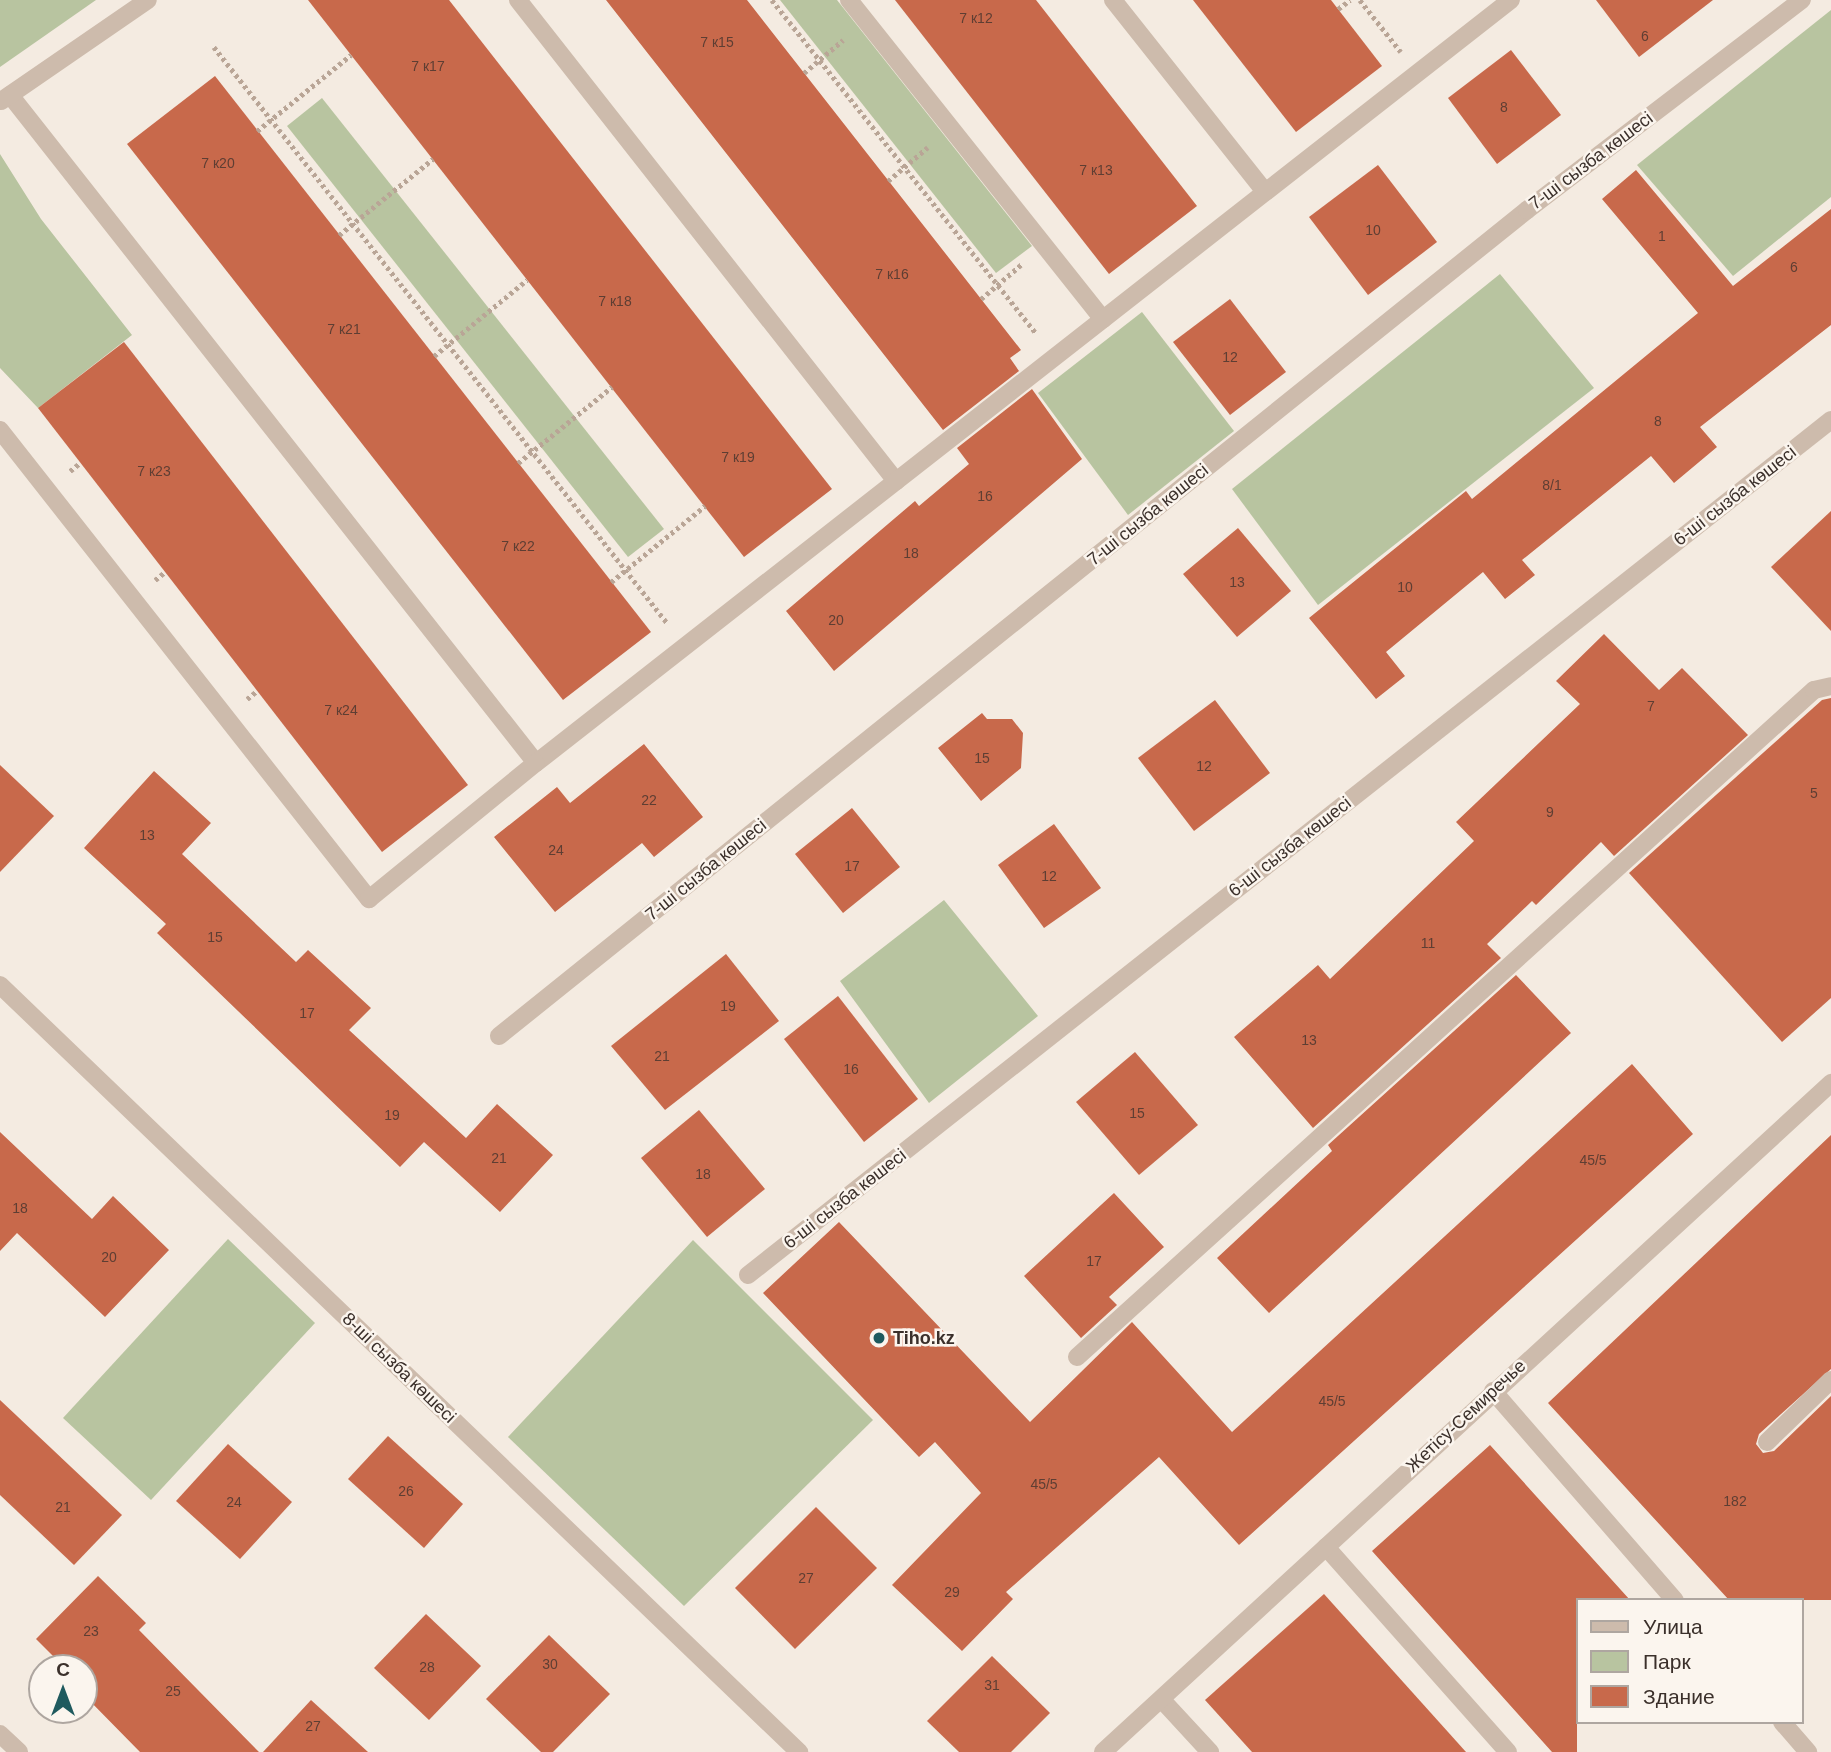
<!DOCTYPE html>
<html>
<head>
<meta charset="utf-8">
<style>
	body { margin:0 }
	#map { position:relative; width:1831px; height:1752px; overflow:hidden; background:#f4ebe1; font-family:Arial,sans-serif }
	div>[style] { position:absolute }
	.green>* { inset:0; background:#b8c4a0 }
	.building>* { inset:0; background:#c8694b }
	.path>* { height:4.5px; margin-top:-2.25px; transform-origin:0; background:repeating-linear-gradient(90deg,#b9a596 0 3.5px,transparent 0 7px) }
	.minor>* { height:18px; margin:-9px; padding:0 9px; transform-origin:9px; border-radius:9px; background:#cdbbac }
	.dots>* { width:19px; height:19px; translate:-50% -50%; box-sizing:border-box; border:4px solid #fbf5ee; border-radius:50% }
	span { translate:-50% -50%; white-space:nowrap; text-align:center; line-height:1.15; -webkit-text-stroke:5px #fbf5ee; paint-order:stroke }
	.number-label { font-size:14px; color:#5e3e33 }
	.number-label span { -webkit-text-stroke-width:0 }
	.street-label { font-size:18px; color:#3b302b }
	.poi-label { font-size:18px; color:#3b302b; font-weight:700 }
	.left { translate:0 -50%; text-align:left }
	.legend { position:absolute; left:1576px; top:1598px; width:228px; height:126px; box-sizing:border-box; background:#fbf5ee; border:2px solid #aea6a0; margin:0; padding:9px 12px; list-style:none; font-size:21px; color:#3b302b }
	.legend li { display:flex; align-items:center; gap:14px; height:35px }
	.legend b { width:35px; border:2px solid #aea6a0 }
	.north { position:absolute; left:28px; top:1654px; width:70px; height:70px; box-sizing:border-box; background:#fbf5ee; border:2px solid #aea6a0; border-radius:50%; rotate:0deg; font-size:19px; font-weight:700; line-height:28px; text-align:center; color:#3b302b }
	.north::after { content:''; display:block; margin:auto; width:24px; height:32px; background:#1f5a5e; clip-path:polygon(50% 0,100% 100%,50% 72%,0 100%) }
</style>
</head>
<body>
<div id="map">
	<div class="green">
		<i style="clip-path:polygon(0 0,96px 0,0 67px)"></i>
		<i style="clip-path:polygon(780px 0,837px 0,1032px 246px,996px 273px)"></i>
		<i style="clip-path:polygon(1831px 10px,1831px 197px,1733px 276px,1637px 165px)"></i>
		<i style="clip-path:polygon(322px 98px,664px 529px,628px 557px,287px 126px)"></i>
		<i style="clip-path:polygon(0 154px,41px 219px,132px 335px,38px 408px,0 368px)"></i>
		<i style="clip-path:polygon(1500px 274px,1594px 388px,1318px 605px,1232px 489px)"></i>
		<i style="clip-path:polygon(1142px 312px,1234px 431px,1128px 515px,1038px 393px)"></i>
		<i style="clip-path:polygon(944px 900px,1038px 1016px,929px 1103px,840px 981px)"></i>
		<i style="clip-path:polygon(228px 1239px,315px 1323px,151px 1500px,63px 1418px)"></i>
		<i style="clip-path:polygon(693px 1240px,873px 1420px,684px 1606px,508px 1437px)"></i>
	</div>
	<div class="building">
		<i style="clip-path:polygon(308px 0,449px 0,832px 489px,744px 557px)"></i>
		<i style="clip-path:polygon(606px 0,747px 0,1021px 350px,1010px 358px,1019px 371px,943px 430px)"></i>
		<i style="clip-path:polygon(895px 0,1036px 0,1197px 206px,1109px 274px)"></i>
		<i style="clip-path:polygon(1193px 0,1331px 0,1382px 66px,1296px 132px)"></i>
		<i style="clip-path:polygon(1596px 0,1713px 0,1639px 57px)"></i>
		<i style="clip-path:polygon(1511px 50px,1561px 115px,1497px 164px,1448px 98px)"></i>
		<i style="clip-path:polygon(215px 76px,651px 632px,563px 700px,127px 144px)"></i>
		<i style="clip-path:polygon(1378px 165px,1437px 242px,1368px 295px,1309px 217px)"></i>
		<i style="clip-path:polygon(1636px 170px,1733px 286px,1831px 209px,1831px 325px,1700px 427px,1717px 447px,1674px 483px,1651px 456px,1522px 560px,1535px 575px,1505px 599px,1483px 572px,1386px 652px,1405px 676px,1376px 699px,1309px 618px,1466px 491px,1472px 499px,1698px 313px,1602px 199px)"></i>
		<i style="clip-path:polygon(1230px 299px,1286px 372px,1230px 415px,1173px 342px)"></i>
		<i style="clip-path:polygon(124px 342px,468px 785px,382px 852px,38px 408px)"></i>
		<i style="clip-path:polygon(1032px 389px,1082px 459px,834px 671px,786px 611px,915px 501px,919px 506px,969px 464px,957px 448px)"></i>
		<i style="clip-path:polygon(1831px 511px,1831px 631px,1771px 567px)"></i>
		<i style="clip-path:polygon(1238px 528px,1291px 591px,1237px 637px,1183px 574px)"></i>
		<i style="clip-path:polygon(1604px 634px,1659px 690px,1682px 668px,1748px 735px,1614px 856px,1601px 842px,1536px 905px,1532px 901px,1487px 944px,1501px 958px,1313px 1128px,1234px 1037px,1318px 965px,1330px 979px,1474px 841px,1456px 822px,1580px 704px,1556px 681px)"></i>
		<i style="clip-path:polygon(1831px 698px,1831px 998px,1782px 1042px,1629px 873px,1822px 700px)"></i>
		<i style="clip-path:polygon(1215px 700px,1270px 773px,1194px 831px,1138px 758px)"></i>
		<i style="clip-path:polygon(982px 713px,987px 719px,1012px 719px,1023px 733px,1021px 768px,981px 801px,938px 748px)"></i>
		<i style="clip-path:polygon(644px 744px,703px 817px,654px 857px,642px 843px,555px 912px,494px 837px,557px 787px,570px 803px)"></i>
		<i style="clip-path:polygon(0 765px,54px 816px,0 872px)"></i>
		<i style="clip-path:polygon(154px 771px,211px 823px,182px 854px,296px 962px,308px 950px,371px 1008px,349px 1030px,466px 1138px,497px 1104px,553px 1155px,500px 1212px,424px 1142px,400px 1167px,157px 933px,166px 924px,84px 848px)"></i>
		<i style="clip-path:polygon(852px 808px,900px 867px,843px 913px,795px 854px)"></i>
		<i style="clip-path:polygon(1054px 824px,1101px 888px,1044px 928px,998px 865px)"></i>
		<i style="clip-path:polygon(726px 954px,779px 1021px,665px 1110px,611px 1046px)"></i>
		<i style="clip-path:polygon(1516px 975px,1571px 1033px,1269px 1313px,1217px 1258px,1332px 1151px,1328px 1145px)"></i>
		<i style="clip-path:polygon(838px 996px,918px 1099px,864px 1142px,784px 1039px)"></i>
		<i style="clip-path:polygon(1135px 1052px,1198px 1125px,1139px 1175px,1076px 1102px)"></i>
		<i style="clip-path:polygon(1632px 1064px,1693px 1134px,1239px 1545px,1159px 1457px,1006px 1592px,1013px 1599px,962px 1651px,892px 1585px,981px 1493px,935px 1442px,919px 1457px,763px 1293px,839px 1222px,1030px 1422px,1132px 1322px,1232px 1432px)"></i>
		<i style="clip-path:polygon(699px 1110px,765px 1189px,707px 1237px,641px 1158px)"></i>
		<i style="clip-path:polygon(0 1132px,92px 1219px,113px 1196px,169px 1250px,105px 1317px,17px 1233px,0 1251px)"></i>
		<i style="clip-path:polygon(1831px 1135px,1831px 1369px,1759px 1434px,1756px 1444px,1763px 1453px,1774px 1451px,1831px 1396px,1831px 1600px,1729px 1600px,1548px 1403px)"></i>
		<i style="clip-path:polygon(1114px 1193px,1164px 1247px,1109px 1297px,1117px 1305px,1081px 1338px,1024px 1276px)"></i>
		<i style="clip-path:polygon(0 1400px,122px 1515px,74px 1565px,0 1495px)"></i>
		<i style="clip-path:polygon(388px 1436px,463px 1504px,424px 1548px,348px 1479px)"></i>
		<i style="clip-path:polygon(228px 1444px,292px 1502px,240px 1559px,176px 1501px)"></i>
		<i style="clip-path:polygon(1490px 1445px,1630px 1600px,1577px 1600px,1577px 1752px,1552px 1752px,1372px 1551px)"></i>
		<i style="clip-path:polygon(816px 1507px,877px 1568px,795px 1649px,735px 1588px)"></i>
		<i style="clip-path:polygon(98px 1576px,146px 1623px,139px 1630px,259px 1752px,140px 1752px,84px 1695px,84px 1668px,65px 1668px,36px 1639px)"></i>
		<i style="clip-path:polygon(1324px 1594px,1466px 1752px,1252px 1752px,1205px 1700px)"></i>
		<i style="clip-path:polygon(426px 1614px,481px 1666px,429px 1720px,374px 1668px)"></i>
		<i style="clip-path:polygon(549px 1635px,610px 1694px,553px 1752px,541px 1752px,486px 1699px)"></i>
		<i style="clip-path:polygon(992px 1656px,1050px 1713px,1011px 1752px,959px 1752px,927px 1721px)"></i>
		<i style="clip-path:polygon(311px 1700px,368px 1752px,263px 1752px)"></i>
	</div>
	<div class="path">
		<i style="left:772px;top:0;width:426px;rotate:51.6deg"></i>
		<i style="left:1360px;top:0;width:66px;rotate:51.7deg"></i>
		<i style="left:1338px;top:9px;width:15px;rotate:-37deg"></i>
		<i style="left:214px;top:47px;width:734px;rotate:51.8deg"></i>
		<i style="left:804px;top:73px;width:51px;rotate:-40.2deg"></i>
		<i style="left:257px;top:131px;width:121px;rotate:-39deg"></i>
		<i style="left:888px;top:181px;width:52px;rotate:-40.4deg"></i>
		<i style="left:339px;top:235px;width:121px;rotate:-39deg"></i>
		<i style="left:981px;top:299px;width:55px;rotate:-40.6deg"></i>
		<i style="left:434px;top:356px;width:120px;rotate:-39.3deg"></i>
		<i style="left:518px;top:463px;width:121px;rotate:-39deg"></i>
		<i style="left:70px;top:471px;width:13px;rotate:-39deg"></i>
		<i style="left:155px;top:580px;width:13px;rotate:-39deg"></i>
		<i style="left:611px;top:582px;width:121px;rotate:-39deg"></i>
		<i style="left:247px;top:699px;width:13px;rotate:-39deg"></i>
	</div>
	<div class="minor">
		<i style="left:518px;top:0;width:612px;rotate:51.84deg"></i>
		<i style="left:849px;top:0;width:408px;rotate:51.5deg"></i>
		<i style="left:1113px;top:0;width:245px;rotate:51.6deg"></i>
		<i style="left:10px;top:95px;width:850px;rotate:51.78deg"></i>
		<i style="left:536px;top:763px;width:1238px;rotate:-38.05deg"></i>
		<i style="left:1px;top:101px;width:178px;rotate:-34.5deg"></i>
		<i style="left:0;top:430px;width:597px;rotate:51.81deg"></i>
		<i style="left:369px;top:899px;width:215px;rotate:-39.2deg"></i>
		<i style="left:0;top:985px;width:1108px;rotate:43.83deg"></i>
		<i style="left:499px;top:1036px;width:1319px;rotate:-38.78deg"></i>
		<i style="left:1527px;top:210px;width:346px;rotate:-37.4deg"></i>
		<i style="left:748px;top:1275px;width:1380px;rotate:-38.29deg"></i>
		<i style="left:1077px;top:1357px;width:994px;rotate:-42.15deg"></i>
		<i style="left:1814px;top:690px;width:17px;rotate:-13deg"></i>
		<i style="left:1493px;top:1391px;width:277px;rotate:49deg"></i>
		<i style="left:1767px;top:1442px;width:89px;rotate:-44.1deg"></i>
		<i style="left:1326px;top:1547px;width:274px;rotate:48.4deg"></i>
		<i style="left:1162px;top:1700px;width:71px;rotate:47.3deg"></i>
		<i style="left:1782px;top:1722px;width:40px;rotate:49deg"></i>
		<i style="left:0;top:1734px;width:26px;rotate:43deg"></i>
		<i style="left:1103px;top:1752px;width:989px;rotate:-42.58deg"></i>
	</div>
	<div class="dots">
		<i style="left:879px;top:1338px;background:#1f5a5e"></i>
	</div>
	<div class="number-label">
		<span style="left:976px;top:18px">7 к12</span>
		<span style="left:1645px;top:36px">6</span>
		<span style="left:717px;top:42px">7 к15</span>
		<span style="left:428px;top:66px">7 к17</span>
		<span style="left:1504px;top:107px">8</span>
		<span style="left:218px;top:163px">7 к20</span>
		<span style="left:1096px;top:170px">7 к13</span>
		<span style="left:1373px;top:230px">10</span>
		<span style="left:1662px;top:236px">1</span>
		<span style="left:1794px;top:267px">6</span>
		<span style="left:892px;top:274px">7 к16</span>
		<span style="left:615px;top:301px">7 к18</span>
		<span style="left:344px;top:329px">7 к21</span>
		<span style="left:1230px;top:357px">12</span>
		<span style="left:1658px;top:421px">8</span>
		<span style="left:738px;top:457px">7 к19</span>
		<span style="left:154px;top:471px">7 к23</span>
		<span style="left:1552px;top:485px">8/1</span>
		<span style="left:985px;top:496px">16</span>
		<span style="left:518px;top:546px">7 к22</span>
		<span style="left:911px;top:553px">18</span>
		<span style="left:1237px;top:582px">13</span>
		<span style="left:1405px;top:587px">10</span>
		<span style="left:836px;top:620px">20</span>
		<span style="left:1651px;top:706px">7</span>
		<span style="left:341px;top:710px">7 к24</span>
		<span style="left:982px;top:758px">15</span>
		<span style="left:1204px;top:766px">12</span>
		<span style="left:1814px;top:793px">5</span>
		<span style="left:649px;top:800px">22</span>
		<span style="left:1550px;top:812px">9</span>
		<span style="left:147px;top:835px">13</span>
		<span style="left:556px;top:850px">24</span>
		<span style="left:852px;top:866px">17</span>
		<span style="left:1049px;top:876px">12</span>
		<span style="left:215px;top:937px">15</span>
		<span style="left:1428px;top:943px">11</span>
		<span style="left:728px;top:1006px">19</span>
		<span style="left:307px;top:1013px">17</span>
		<span style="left:1309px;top:1040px">13</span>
		<span style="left:662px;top:1056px">21</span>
		<span style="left:851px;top:1069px">16</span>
		<span style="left:1137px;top:1113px">15</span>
		<span style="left:392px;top:1115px">19</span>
		<span style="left:499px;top:1158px">21</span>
		<span style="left:1593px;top:1160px">45/5</span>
		<span style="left:703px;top:1174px">18</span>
		<span style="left:20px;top:1208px">18</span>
		<span style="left:109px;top:1257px">20</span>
		<span style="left:1094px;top:1261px">17</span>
		<span style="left:1332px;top:1401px">45/5</span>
		<span style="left:1044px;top:1484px">45/5</span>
		<span style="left:406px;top:1491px">26</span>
		<span style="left:1735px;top:1501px">182</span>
		<span style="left:234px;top:1502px">24</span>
		<span style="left:63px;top:1507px">21</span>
		<span style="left:806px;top:1578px">27</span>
		<span style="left:952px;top:1592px">29</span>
		<span style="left:91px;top:1631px">23</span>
		<span style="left:550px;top:1664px">30</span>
		<span style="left:427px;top:1667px">28</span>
		<span style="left:992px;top:1685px">31</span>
		<span style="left:173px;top:1691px">25</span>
		<span style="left:313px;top:1726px">27</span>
	</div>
	<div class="street-label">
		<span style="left:1591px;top:161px;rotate:-37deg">7-ші сызба көшесі</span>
		<span style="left:1735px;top:496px;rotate:-38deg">6-ші сызба көшесі</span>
		<span style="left:1148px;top:515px;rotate:-39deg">7-ші сызба көшесі</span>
		<span style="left:1290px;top:847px;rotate:-38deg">6-ші сызба көшесі</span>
		<span style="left:706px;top:870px;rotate:-39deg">7-ші сызба көшесі</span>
		<span style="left:845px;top:1199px;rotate:-38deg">6-ші сызба көшесі</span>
		<span style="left:399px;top:1368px;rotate:44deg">8-ші сызба көшесі</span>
		<span style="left:1466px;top:1416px;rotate:-43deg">Жетісу-Семиречье</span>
	</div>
	<div class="poi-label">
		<span class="left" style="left:893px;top:1338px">Tiho.kz</span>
	</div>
	<ul class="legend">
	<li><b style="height:9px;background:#cdbbac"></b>Улица</li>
	<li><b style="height:19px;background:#b8c4a0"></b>Парк</li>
	<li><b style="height:19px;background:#c8694b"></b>Здание</li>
	</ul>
	<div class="north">С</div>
</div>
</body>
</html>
